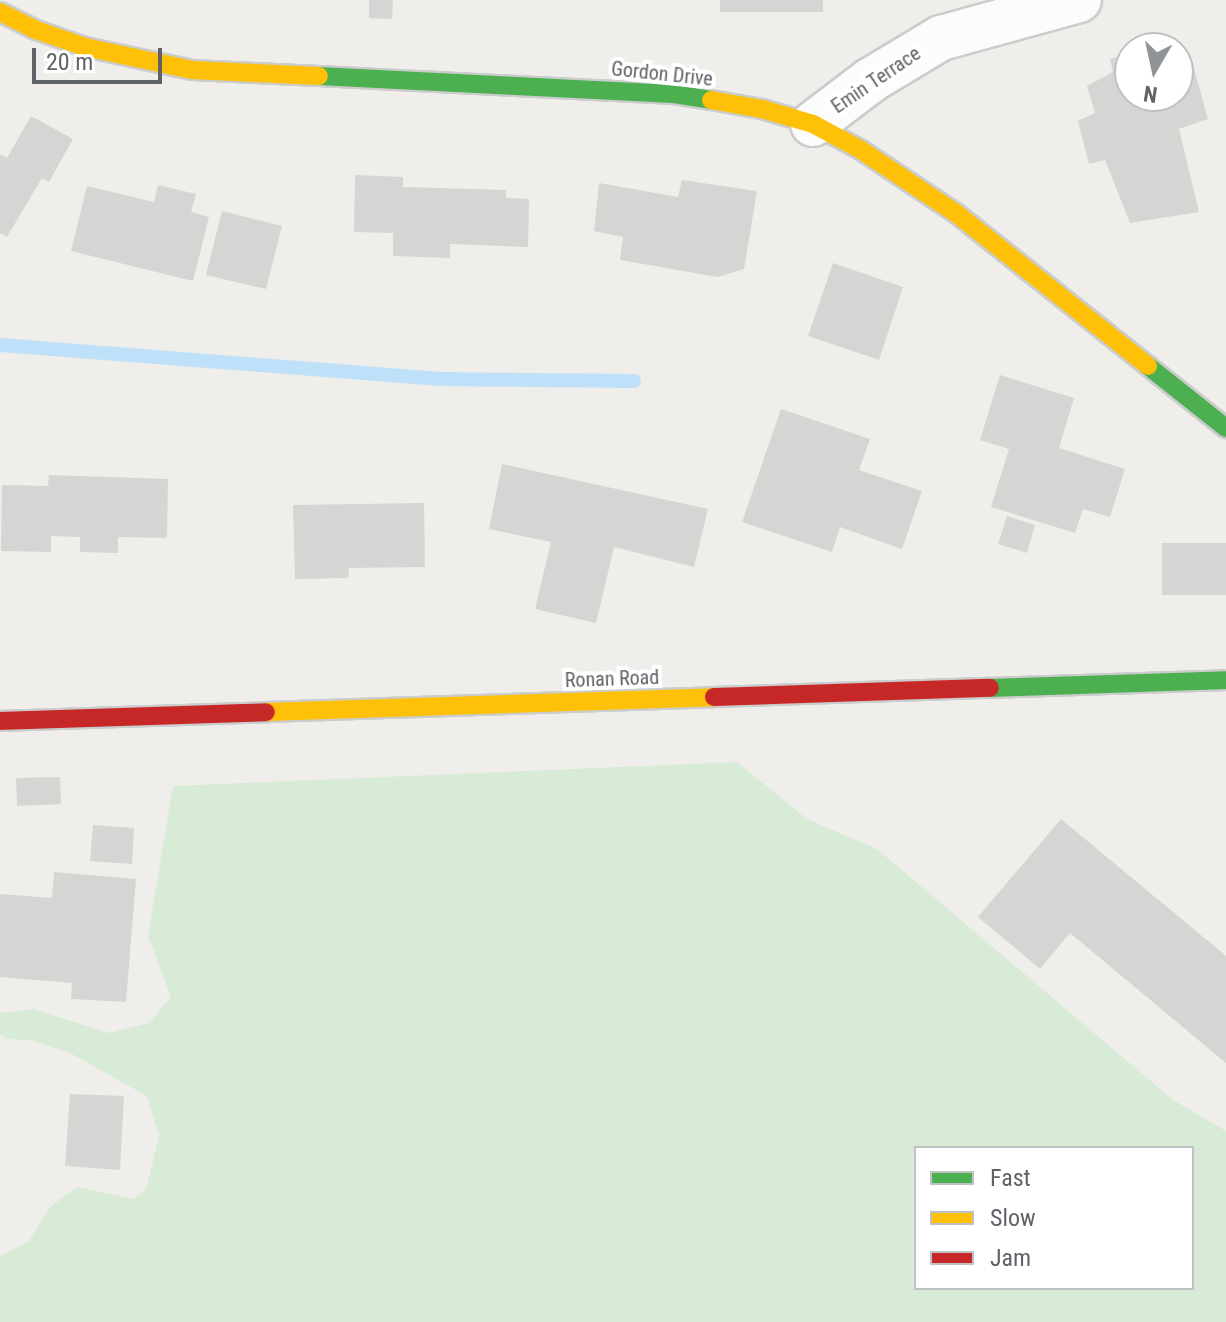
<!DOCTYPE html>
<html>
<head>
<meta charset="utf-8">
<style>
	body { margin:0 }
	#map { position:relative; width:1226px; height:1322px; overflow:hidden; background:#efeeea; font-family:"Roboto Condensed",sans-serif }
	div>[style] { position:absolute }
	.green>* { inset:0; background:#d8ebd6 }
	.stream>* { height:14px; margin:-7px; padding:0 7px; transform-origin:7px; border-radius:7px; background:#bfe0f9 }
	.building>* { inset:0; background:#d6d5d3 }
	.roads { filter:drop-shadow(2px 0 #cbcccc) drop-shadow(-2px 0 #cbcccc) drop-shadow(0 2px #cbcccc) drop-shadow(0 -2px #cbcccc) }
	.street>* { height:44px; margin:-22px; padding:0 22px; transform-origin:22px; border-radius:22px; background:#fdfcfc }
	.fast>* { height:18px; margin:-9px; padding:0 9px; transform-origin:9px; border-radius:9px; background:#4caf50 }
	.slow>* { height:18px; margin:-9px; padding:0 9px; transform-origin:9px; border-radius:9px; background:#ffc107 }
	.jam>* { height:18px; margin:-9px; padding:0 9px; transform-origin:9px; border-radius:9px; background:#c62828 }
	span { translate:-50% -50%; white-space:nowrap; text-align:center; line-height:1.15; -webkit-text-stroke:8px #fff; paint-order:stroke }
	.street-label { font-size:20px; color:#5f6368 }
	.legend { position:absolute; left:914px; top:1146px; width:280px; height:144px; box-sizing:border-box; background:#fff; border:2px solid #bfc1c3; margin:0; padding:10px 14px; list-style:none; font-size:24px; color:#5f6368 }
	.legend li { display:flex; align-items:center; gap:16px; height:40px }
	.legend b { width:40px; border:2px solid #bfc1c3 }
	.north { position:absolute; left:1114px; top:32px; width:80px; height:80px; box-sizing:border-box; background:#fff; border:2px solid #bfc1c3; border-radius:50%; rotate:189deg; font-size:22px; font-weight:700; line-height:32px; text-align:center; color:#5f6368 }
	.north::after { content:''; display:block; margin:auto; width:28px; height:36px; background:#919496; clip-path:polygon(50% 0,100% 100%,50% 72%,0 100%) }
	.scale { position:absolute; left:32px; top:48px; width:130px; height:36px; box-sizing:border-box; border:4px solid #5f6368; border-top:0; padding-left:10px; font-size:24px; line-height:28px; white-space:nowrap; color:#5f6368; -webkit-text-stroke:6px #fff; paint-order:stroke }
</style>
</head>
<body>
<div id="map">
	<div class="green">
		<i style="clip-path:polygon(evenodd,737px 762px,807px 819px,877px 849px,1173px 1100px,1226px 1131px,1226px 1322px,0 1322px,0 1256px,28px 1242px,51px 1206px,77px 1187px,133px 1199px,146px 1190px,159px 1136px,147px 1096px,70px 1053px,30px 1040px,6px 1039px,0 1034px,0 1013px,33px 1009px,109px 1033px,149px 1023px,171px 997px,148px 936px,173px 786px,737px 762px,916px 1148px,1192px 1148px,1192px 1288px,916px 1288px,916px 1148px)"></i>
	</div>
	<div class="stream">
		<i style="left:0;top:345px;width:439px;rotate:4.4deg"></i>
		<i style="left:438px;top:379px;width:196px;rotate:0.6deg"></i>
	</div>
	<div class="building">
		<i style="clip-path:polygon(369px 0,393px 0,392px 19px,369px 18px)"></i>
		<i style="clip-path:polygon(720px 0,823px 0,823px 12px,720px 12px)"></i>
		<i style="clip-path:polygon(1130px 54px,1130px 96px,1178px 96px,1178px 59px,1190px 54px,1208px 119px,1179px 129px,1199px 212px,1130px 223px,1105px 160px,1089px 164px,1078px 121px,1095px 113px,1087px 86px,1113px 72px,1110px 59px)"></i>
		<i style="clip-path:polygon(31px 116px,73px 139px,49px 182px,42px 178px,7px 237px,0 233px,0 154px,7px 158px)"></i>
		<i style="clip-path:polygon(355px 175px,403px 177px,403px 187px,506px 190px,506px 198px,529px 199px,528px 247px,450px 244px,450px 258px,393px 256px,393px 233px,354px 232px)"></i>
		<i style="clip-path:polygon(682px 180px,757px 191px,744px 269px,718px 277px,620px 260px,623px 237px,594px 231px,599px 183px,678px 197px)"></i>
		<i style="clip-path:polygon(158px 185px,196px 194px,191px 212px,209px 217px,193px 281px,71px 251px,87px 186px,154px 202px)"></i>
		<i style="clip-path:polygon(222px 211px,282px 226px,266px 289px,206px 275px)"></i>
		<i style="clip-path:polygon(833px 263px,903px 287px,879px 360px,808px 336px)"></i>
		<i style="clip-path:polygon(1000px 375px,1074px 398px,1059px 448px,1125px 469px,1110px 517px,1083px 509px,1075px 533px,991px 507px,1009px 449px,980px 440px)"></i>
		<i style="clip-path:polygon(781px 409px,870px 439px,859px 470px,922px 491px,902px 549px,840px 527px,832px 552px,742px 522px)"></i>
		<i style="clip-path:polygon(502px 464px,708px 509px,694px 567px,614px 547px,596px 623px,535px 609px,551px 542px,489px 529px)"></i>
		<i style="clip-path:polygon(49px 475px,168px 479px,167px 538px,118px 537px,118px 553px,80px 552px,80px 537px,51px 536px,51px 552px,1px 551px,2px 485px,48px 486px)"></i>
		<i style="clip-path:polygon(424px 503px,425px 567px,349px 568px,348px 578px,295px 579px,293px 505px)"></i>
		<i style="clip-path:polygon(1007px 516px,1035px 525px,1027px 553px,998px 544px)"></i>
		<i style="clip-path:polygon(1162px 543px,1226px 543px,1226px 595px,1162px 595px)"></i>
		<i style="clip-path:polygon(60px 777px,61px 804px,17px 806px,16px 778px)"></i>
		<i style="clip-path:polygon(1061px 819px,1226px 956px,1226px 1063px,1070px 933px,1040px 969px,978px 917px)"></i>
		<i style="clip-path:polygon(93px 825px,134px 828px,132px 864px,90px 861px)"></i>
		<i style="clip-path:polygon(54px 872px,136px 879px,126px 1002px,71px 999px,72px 983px,0 977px,0 894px,52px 898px)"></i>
		<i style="clip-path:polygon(70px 1094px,124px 1096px,120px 1170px,65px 1166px)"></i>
	</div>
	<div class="roads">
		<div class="street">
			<i style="left:813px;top:124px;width:73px;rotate:-37.2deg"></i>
			<i style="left:871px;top:80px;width:82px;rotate:-31deg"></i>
			<i style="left:941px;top:38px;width:143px;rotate:-15.4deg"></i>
		</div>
		<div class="fast">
			<i style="left:319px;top:76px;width:355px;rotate:2.9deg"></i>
			<i style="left:674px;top:94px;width:37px;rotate:9deg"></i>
			<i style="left:1148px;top:366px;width:100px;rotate:38.5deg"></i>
			<i style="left:990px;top:688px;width:236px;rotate:-1.9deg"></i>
		</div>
		<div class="slow">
			<i style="left:0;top:12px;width:40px;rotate:26.6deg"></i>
			<i style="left:36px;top:30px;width:52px;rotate:19.1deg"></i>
			<i style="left:85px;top:47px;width:109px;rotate:12.1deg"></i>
			<i style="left:192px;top:70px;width:127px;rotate:2.7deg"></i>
			<i style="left:711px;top:100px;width:52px;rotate:10deg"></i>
			<i style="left:762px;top:109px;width:53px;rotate:16.4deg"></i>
			<i style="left:813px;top:124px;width:55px;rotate:28.4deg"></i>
			<i style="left:861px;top:150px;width:115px;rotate:33.7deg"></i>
			<i style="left:957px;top:214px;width:244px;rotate:38.5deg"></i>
			<i style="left:266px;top:712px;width:448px;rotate:-1.9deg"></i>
		</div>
		<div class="jam">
			<i style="left:714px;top:697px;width:276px;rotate:-1.9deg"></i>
			<i style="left:0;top:721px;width:266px;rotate:-1.9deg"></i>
		</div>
	</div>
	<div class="street-label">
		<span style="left:662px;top:74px;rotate:6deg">Gordon Drive</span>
		<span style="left:876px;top:80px;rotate:-34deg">Emin Terrace</span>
		<span style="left:612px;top:679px;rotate:-2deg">Ronan Road</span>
	</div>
	<ul class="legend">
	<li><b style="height:10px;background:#4caf50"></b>Fast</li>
	<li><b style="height:10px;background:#ffc107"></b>Slow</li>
	<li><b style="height:10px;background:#c62828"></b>Jam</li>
	</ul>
	<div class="north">N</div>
	<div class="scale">20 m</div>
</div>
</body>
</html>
